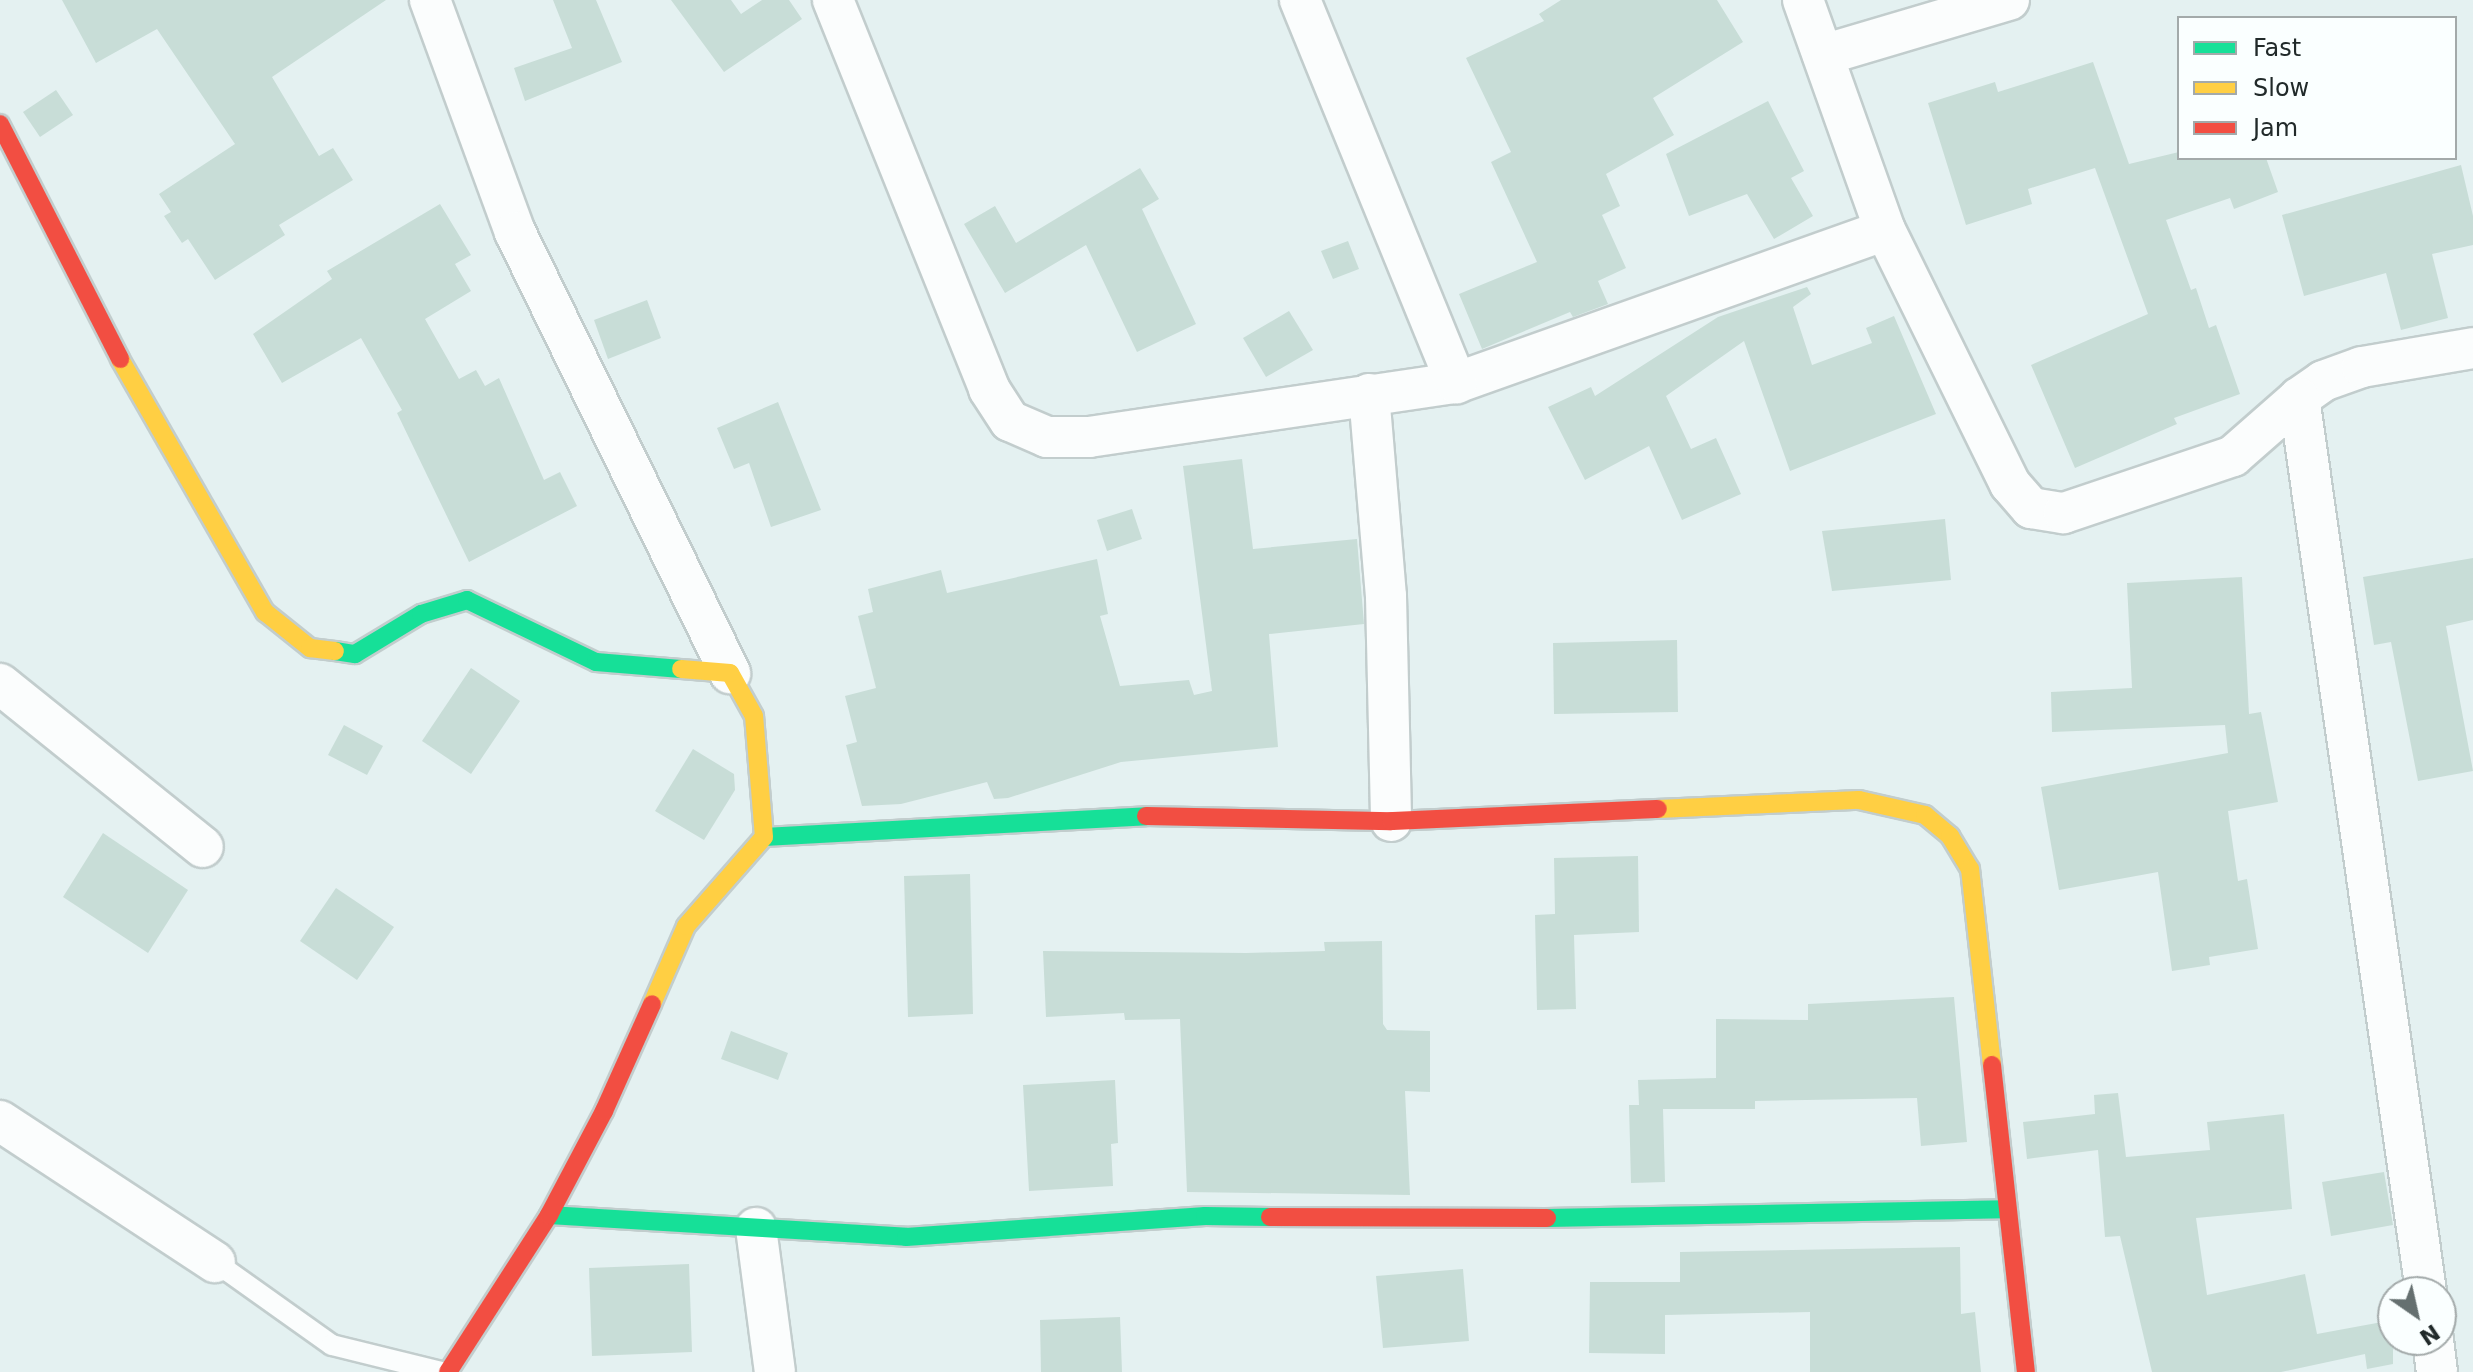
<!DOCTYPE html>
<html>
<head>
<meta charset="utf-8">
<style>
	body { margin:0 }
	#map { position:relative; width:2473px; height:1372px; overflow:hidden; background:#e4f1f1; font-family:"DejaVu Sans",sans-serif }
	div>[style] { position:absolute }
	.building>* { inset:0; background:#c8ddd7 }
	.roads { filter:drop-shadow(2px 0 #c2cdcd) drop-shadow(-2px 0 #c2cdcd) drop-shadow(0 2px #c2cdcd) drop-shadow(0 -2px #c2cdcd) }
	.lane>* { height:20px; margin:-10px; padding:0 10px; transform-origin:10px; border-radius:10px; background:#fbfdfd }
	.street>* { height:40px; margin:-20px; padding:0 20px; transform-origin:20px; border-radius:20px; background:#fbfdfd }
	.fast>* { height:18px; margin:-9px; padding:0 9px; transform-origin:9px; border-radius:9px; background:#16e098 }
	.slow>* { height:18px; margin:-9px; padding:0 9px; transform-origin:9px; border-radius:9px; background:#ffcf43 }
	.jam>* { height:18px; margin:-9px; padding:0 9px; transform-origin:9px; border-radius:9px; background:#f24e42 }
	span { translate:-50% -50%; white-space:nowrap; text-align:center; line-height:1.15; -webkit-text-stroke:7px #faffff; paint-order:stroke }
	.legend { position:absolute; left:2177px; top:16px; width:280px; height:144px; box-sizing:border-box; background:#faffff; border:2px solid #a3aaaa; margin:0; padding:10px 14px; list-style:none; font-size:24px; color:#212a2a }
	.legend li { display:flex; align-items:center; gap:16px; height:40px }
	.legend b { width:40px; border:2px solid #a3aaaa }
	.north { position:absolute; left:2377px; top:1276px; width:80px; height:80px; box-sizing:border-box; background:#faffff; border:2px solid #a3aaaa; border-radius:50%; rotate:146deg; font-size:22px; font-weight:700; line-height:32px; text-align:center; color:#212a2a }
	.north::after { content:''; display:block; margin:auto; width:28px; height:36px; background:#657070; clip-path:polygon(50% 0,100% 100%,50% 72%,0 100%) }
</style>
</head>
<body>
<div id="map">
	<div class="building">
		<i style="clip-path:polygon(62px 0,386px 0,272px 77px,319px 156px,333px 148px,353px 180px,279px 225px,285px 235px,215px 280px,188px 239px,182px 243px,164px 216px,171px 212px,159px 194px,235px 144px,157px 29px,96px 63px)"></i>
		<i style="clip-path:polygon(553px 0,596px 0,622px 62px,525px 101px,514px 68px,572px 48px)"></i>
		<i style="clip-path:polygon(671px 0,731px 0,741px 14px,762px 0,789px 0,802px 19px,724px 72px)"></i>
		<i style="clip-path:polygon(1561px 0,1717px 0,1743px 42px,1653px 98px,1674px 135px,1606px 174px,1620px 206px,1602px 215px,1626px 268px,1598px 281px,1608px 304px,1573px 317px,1570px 312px,1482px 349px,1459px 294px,1537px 262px,1491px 162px,1511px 152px,1466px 58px,1544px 21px,1539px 14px)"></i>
		<i style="clip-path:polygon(2093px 62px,2129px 164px,2179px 152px,2179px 158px,2266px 158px,2278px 192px,2234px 209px,2230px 198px,2166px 220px,2191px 290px,2196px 288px,2209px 328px,2216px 325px,2240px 394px,2174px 418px,2177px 424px,2075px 468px,2031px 365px,2148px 314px,2095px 168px,2028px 189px,2032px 204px,1966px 225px,1928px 103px,1995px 82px,1998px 92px)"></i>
		<i style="clip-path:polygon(56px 90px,73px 115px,40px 137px,23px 112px)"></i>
		<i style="clip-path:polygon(1768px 101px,1804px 171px,1791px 178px,1813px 216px,1774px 239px,1747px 194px,1689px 216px,1666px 154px)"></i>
		<i style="clip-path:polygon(2461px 165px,2473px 216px,2473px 245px,2432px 254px,2448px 318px,2401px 330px,2386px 273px,2304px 296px,2282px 215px)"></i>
		<i style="clip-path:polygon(1140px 168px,1159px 199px,1142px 209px,1196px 324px,1137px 352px,1086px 245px,1005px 293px,964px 224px,995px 206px,1016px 243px)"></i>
		<i style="clip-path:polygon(440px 204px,471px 255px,455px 264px,471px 291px,425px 319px,459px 379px,476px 370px,485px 386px,499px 378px,544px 480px,560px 472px,577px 506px,469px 562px,397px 413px,402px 410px,361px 338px,282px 383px,253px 334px,332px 279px,327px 271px)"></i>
		<i style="clip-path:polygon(1348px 241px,1359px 269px,1333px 279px,1321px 251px)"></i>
		<i style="clip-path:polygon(1807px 287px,1811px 294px,1793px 307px,1812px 365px,1872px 343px,1866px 328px,1894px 316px,1936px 414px,1790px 471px,1744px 341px,1666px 396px,1691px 449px,1716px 438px,1741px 494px,1682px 520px,1649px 446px,1585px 480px,1548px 407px,1591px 387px,1595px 396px,1718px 317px)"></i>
		<i style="clip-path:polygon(647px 300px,661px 338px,608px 359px,594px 320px)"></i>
		<i style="clip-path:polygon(1289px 311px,1313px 350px,1266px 377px,1243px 338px)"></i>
		<i style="clip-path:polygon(778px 402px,821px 510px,771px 527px,749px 463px,734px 469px,717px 428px)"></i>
		<i style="clip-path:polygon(1242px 459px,1253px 549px,1357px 539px,1364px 624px,1269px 634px,1278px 747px,1121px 762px,1008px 798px,994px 799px,987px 782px,901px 804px,862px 806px,846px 745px,857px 742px,845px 696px,876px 688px,858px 616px,873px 612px,868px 589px,941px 570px,947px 593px,1097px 559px,1108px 614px,1100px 616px,1120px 686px,1189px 680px,1194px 695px,1212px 691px,1183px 466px)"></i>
		<i style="clip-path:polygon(1132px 509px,1142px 539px,1107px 551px,1097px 520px)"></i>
		<i style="clip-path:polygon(1945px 519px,1951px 580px,1832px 591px,1822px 531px)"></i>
		<i style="clip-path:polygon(2473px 558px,2473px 620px,2446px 626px,2473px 771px,2418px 781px,2391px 642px,2374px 645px,2363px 577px)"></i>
		<i style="clip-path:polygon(2242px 577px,2249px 714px,2261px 712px,2278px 802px,2228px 811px,2238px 881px,2247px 879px,2258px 949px,2209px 957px,2210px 965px,2172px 971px,2158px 872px,2059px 890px,2041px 787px,2228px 753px,2225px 725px,2052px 732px,2051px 692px,2132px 688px,2127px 583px)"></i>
		<i style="clip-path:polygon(1677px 640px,1678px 712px,1554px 714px,1553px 643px)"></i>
		<i style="clip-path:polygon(471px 668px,520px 701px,471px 774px,422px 741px)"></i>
		<i style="clip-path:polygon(344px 725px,383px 746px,367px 775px,328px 755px)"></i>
		<i style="clip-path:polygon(693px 749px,734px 774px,735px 790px,704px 840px,655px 811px)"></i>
		<i style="clip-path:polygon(103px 833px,188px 890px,148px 953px,63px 897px)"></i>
		<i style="clip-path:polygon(1638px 856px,1639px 932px,1574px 935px,1576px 1009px,1537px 1010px,1535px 915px,1555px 914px,1554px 858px)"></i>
		<i style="clip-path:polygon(970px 874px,973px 1014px,908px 1017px,904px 876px)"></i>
		<i style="clip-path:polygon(336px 888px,394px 927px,357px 980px,300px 941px)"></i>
		<i style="clip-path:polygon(1382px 941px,1383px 1024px,1387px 1030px,1430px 1031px,1430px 1092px,1405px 1091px,1410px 1195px,1187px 1192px,1180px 1019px,1125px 1020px,1124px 1013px,1046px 1017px,1043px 951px,1246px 953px,1325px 951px,1324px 942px)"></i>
		<i style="clip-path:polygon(1954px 997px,1967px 1142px,1921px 1146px,1917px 1098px,1755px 1101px,1755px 1109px,1663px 1109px,1665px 1182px,1631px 1183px,1629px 1105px,1639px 1105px,1638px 1080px,1716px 1078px,1716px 1019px,1808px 1020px,1808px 1004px)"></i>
		<i style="clip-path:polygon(731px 1031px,788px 1053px,778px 1080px,721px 1059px)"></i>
		<i style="clip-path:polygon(1115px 1080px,1118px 1143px,1111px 1144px,1113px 1186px,1029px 1191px,1023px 1085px)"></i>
		<i style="clip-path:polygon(2118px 1093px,2126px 1157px,2210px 1150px,2207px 1122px,2284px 1114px,2292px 1209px,2196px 1218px,2207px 1295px,2305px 1274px,2317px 1334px,2393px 1320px,2393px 1364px,2367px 1369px,2365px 1354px,2281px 1372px,2152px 1372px,2120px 1236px,2105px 1237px,2098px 1150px,2027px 1159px,2023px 1122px,2095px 1114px,2094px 1095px)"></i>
		<i style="clip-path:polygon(2384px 1172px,2393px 1225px,2331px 1236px,2322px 1182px)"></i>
		<i style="clip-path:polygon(1960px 1247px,1961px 1314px,1975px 1312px,1981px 1372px,1810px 1372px,1810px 1312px,1665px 1315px,1665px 1354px,1589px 1353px,1590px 1282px,1680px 1282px,1680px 1252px)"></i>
		<i style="clip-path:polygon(689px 1264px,692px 1352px,592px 1356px,589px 1268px)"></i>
		<i style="clip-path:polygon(1463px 1269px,1469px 1341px,1383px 1348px,1376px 1276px)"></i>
		<i style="clip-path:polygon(1120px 1317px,1122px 1372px,1041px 1372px,1040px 1320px)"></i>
	</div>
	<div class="roads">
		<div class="lane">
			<i style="left:215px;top:1262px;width:143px;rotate:35.4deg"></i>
			<i style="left:332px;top:1345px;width:112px;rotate:13.9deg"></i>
		</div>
		<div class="street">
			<i style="left:430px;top:0;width:247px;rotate:69.9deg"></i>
			<i style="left:515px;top:232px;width:491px;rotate:64deg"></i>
			<i style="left:833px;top:0;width:419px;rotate:68.1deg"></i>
			<i style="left:989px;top:389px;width:38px;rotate:57deg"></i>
			<i style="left:1010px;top:421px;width:40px;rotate:23.4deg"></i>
			<i style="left:1047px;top:437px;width:42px"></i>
			<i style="left:1089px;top:437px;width:371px;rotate:-8.4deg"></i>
			<i style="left:1456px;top:383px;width:455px;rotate:-19.6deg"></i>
			<i style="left:1300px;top:0;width:414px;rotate:67.8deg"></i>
			<i style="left:1803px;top:0;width:244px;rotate:70.4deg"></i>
			<i style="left:1885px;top:230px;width:283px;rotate:63.8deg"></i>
			<i style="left:2010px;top:484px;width:32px;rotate:49deg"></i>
			<i style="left:2031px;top:508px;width:33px;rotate:9deg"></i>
			<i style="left:2064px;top:513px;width:178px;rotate:-18.6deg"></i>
			<i style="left:2233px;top:456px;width:88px;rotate:-41.3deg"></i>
			<i style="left:2299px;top:398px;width:29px;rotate:-35deg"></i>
			<i style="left:2323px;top:381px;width:41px;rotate:-19.7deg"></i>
			<i style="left:2362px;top:367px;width:113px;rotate:-9.7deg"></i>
			<i style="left:1823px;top:55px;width:194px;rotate:-16.5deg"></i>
			<i style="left:1369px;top:394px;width:203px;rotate:85.2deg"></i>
			<i style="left:1386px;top:596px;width:225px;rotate:88.7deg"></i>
			<i style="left:2299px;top:398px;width:903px;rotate:81.91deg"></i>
			<i style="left:0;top:684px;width:260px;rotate:38.8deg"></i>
			<i style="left:0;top:1121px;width:257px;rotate:33.3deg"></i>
			<i style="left:756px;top:1228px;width:145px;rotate:82.5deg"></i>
			<i style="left:2433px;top:1340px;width:32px;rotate:83deg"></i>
		</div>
		<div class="fast">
			<i style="left:335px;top:651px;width:20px;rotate:9deg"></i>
			<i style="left:355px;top:654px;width:77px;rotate:-31.2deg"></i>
			<i style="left:421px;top:614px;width:48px;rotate:-16.9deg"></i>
			<i style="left:467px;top:600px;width:143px;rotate:25.7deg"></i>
			<i style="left:596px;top:662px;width:85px;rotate:4.7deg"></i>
			<i style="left:764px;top:837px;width:383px;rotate:-3.1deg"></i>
			<i style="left:549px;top:1215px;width:358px;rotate:3.5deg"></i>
			<i style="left:906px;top:1237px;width:300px;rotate:-4deg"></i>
			<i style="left:1205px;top:1216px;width:65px;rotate:0.9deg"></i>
			<i style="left:1547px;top:1218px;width:457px;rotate:-1.1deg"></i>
		</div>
		<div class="slow">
			<i style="left:120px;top:359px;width:292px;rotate:60.2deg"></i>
			<i style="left:265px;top:612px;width:58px;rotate:38.7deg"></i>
			<i style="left:310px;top:648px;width:25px;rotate:7deg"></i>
			<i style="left:1658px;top:809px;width:201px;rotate:-2.6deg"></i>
			<i style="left:1859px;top:800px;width:68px;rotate:12.8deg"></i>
			<i style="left:1925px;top:815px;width:33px;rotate:40deg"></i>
			<i style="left:1950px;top:836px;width:39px;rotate:59deg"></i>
			<i style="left:1970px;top:869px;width:197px;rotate:83.6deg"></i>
			<i style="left:652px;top:1004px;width:85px;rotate:-66.4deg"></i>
			<i style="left:686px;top:926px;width:118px;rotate:-48.8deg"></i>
			<i style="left:764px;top:837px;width:121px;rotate:-94.7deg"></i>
			<i style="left:754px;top:716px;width:49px;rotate:-119.2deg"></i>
			<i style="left:730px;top:673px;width:49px;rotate:-175.3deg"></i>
		</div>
		<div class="jam">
			<i style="left:0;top:124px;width:264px;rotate:62.9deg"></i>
			<i style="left:1146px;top:816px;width:245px;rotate:1.2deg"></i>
			<i style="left:1391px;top:821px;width:267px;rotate:-2.6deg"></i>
			<i style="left:1992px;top:1065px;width:309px;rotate:83.7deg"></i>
			<i style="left:1270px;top:1217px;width:277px;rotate:0.2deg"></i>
			<i style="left:448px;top:1372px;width:187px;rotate:-57.2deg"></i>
			<i style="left:549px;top:1215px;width:118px;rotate:-62.1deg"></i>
			<i style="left:604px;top:1111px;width:117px;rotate:-65.8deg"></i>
		</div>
	</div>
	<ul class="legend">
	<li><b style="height:10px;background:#16e098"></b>Fast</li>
	<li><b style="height:10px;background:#ffcf43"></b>Slow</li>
	<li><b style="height:10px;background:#f24e42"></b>Jam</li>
	</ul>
	<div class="north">N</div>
</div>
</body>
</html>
